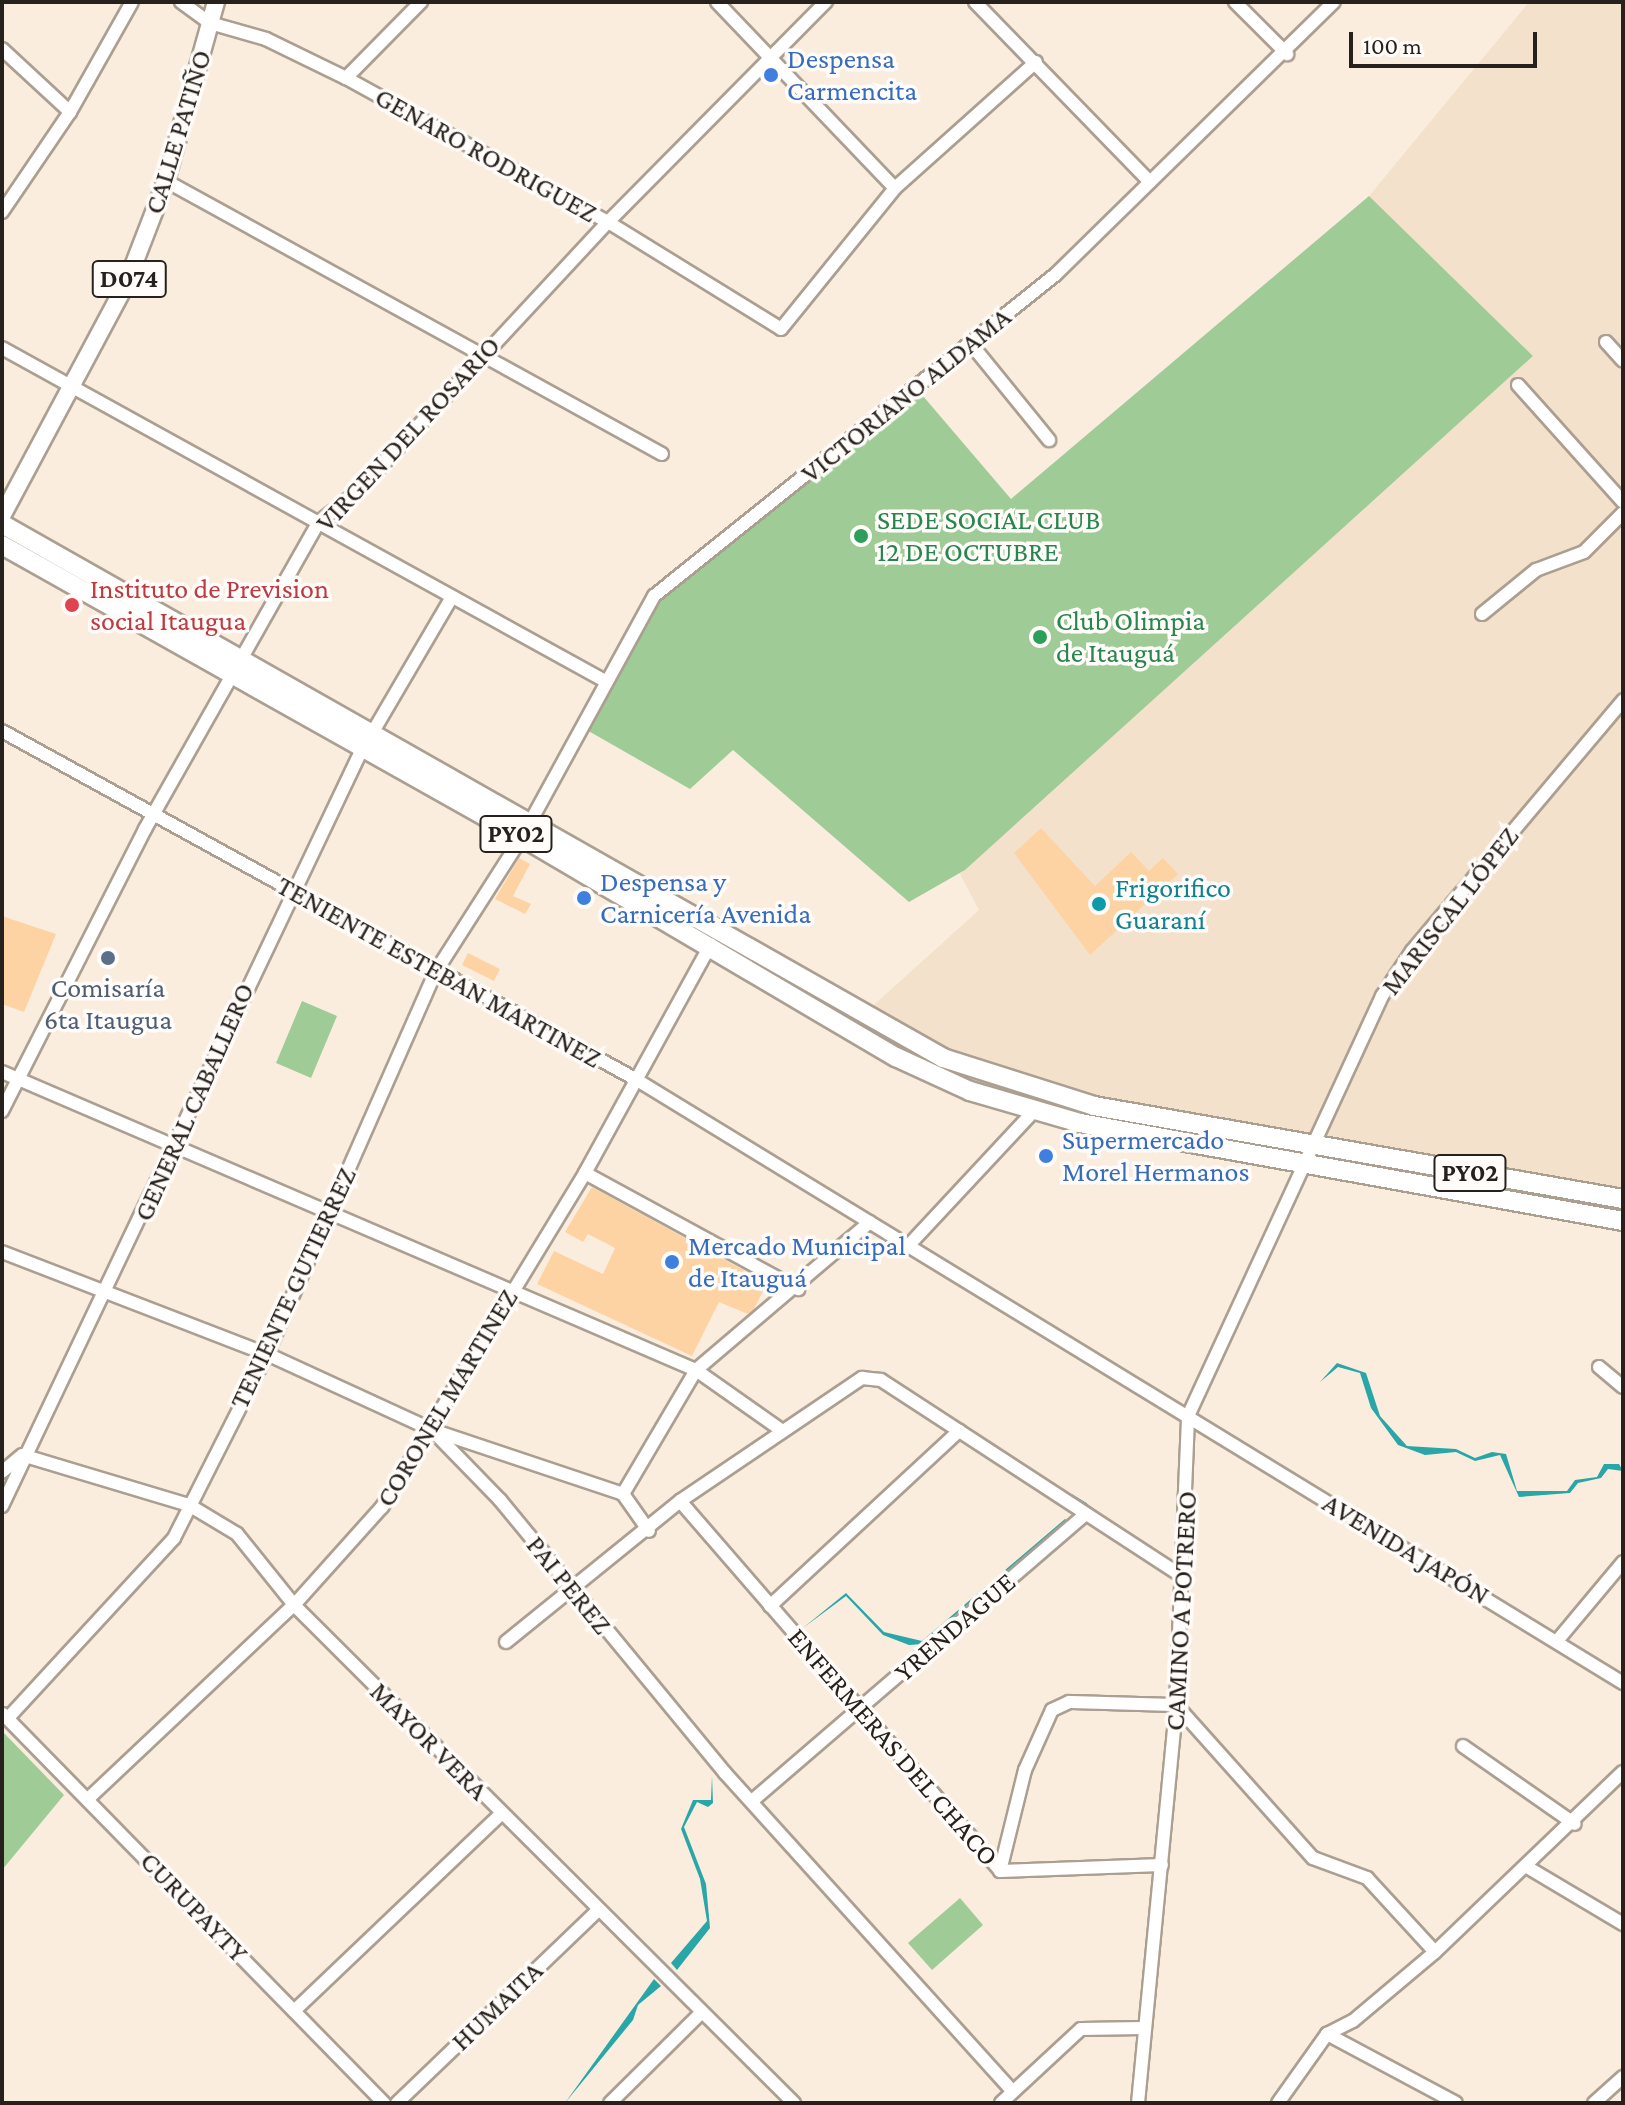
<!DOCTYPE html>
<html>
<head>
<meta charset="utf-8">
<style>
	body { margin:0 }
	#map { position:relative; width:1625px; height:2105px; overflow:hidden; background:#faedde; font-family:"Crimson Pro",serif }
	div>[style] { position:absolute }
	.built>* { inset:0; background:#f4e1cc }
	.green>* { inset:0; background:#9fcc96 }
	.water>* { inset:0; background:#29a6a8 }
	.stream>* { height:4px; margin:-2px; padding:0 2px; transform-origin:2px; border-radius:2px; background:#29a6a8 }
	.building>* { inset:0; background:#fdd3a4 }
	.roads { filter:drop-shadow(2px 0 #ab9f91) drop-shadow(-2px 0 #ab9f91) drop-shadow(0 2px #ab9f91) drop-shadow(0 -2px #ab9f91) }
	.minor>* { height:12px; margin:-6px; padding:0 6px; transform-origin:6px; border-radius:6px; background:#fff }
	.major>* { height:16px; margin:-8px; padding:0 8px; transform-origin:8px; border-radius:8px; background:#fff }
	.highway>* { height:18px; margin:-9px; padding:0 9px; transform-origin:9px; border-radius:9px; background:#fff }
	.dots>* { width:22px; height:22px; translate:-50% -50%; box-sizing:border-box; border:4px solid #fffcf9; border-radius:50% }
	span { translate:-50% -50%; white-space:nowrap; text-align:center; line-height:1.15; -webkit-text-stroke:7px #fffcf9; paint-order:stroke }
	.shield-label span { padding:2px 6px; background:#fffcf9; border:2px solid; border-radius:6px; -webkit-text-stroke-width:0 }
	.shield-label { font-size:26px; color:#26211c; font-weight:700 }
	.shop-label { font-size:28px; color:#366cbe }
	.left { translate:0 -50%; text-align:left }
	.street-label { font-size:28px; color:#26211c }
	.leisure-label { font-size:28px; color:#27864d }
	.health-label { font-size:28px; color:#be3a42 }
	.culture-label { font-size:28px; color:#0d838f }
	.service-label { font-size:28px; color:#4e5e75 }
	.frame { position:absolute; inset:0; border:4px solid #26211c; pointer-events:none }
	.scale { position:absolute; left:1349px; top:32px; width:188px; height:36px; box-sizing:border-box; border:4px solid #26211c; border-top:0; padding-left:10px; font-size:24px; line-height:28px; white-space:nowrap; color:#26211c; -webkit-text-stroke:6px #fffcf9; paint-order:stroke }
</style>
</head>
<body>
<div id="map">
	<div class="built">
		<i style="clip-path:polygon(1529px 2px,1623px 2px,1623px 1189px,1291px 1136px,1014px 1082px,866px 1012px,979px 910px,960px 874px,1533px 356px,1369px 196px)"></i>
	</div>
	<div class="green">
		<i style="clip-path:polygon(1369px 196px,1533px 356px,965px 870px,909px 902px,733px 750px,690px 789px,585px 729px,660px 593px,917px 389px,1011px 499px)"></i>
		<i style="clip-path:polygon(302px 1001px,337px 1016px,311px 1078px,276px 1063px)"></i>
		<i style="clip-path:polygon(2px 1731px,64px 1795px,2px 1870px)"></i>
		<i style="clip-path:polygon(960px 1898px,983px 1925px,932px 1970px,908px 1943px)"></i>
	</div>
	<div class="water">
		<i style="clip-path:polygon(1337px 1363px,1366px 1373px,1380px 1416px,1407px 1446px,1456px 1449px,1475px 1458px,1492px 1452px,1506px 1454px,1517px 1491px,1567px 1491px,1575px 1480px,1597px 1477px,1604px 1464px,1619px 1464px,1623px 1471px,1608px 1469px,1601px 1478px,1578px 1483px,1570px 1493px,1519px 1497px,1500px 1455px,1475px 1461px,1456px 1452px,1425px 1455px,1398px 1445px,1371px 1408px,1360px 1373px,1338px 1367px,1320px 1382px)"></i>
		<i style="clip-path:polygon(1065px 1519px,1068px 1522px,935px 1638px,923px 1644px,909px 1645px,883px 1635px,846px 1596px,803px 1628px,846px 1593px,884px 1632px,922px 1641px)"></i>
		<i style="clip-path:polygon(712px 1776px,713px 1803px,708px 1807px,697px 1802px,684px 1827px,706px 1884px,710px 1928px,677px 1970px,671px 1963px,707px 1921px,700px 1879px,681px 1829px,693px 1800px,711px 1800px)"></i>
		<i style="clip-path:polygon(654px 1979px,661px 1986px,638px 2005px,633px 2020px,565px 2103px)"></i>
	</div>
	<div class="stream">
		<i style="left:1071px;top:1496px;width:17px;rotate:31deg"></i>
		<i style="left:1085px;top:1505px;width:35px;rotate:35deg"></i>
	</div>
	<div class="building">
		<i style="clip-path:polygon(1041px 828px,1095px 886px,1131px 852px,1149px 871px,1163px 858px,1178px 874px,1090px 955px,1014px 853px)"></i>
		<i style="clip-path:polygon(519px 858px,530px 864px,513px 896px,531px 904px,525px 914px,495px 899px)"></i>
		<i style="clip-path:polygon(2px 916px,56px 934px,24px 1012px,2px 1004px)"></i>
		<i style="clip-path:polygon(468px 953px,500px 969px,494px 981px,462px 965px)"></i>
		<i style="clip-path:polygon(592px 1187px,767px 1283px,754px 1309px,748px 1314px,719px 1302px,692px 1356px,537px 1284px,554px 1251px,603px 1274px,615px 1248px,588px 1234px,583px 1242px,565px 1232px)"></i>
	</div>
	<div class="roads">
		<div class="minor">
			<i style="left:181px;top:2px;width:36px;rotate:36deg"></i>
			<i style="left:210px;top:23px;width:58px;rotate:15.9deg"></i>
			<i style="left:266px;top:39px;width:89px;rotate:26deg"></i>
			<i style="left:346px;top:78px;width:299px;rotate:28.8deg"></i>
			<i style="left:608px;top:222px;width:203px;rotate:31.7deg"></i>
			<i style="left:781px;top:329px;width:181px;rotate:-51deg"></i>
			<i style="left:895px;top:188px;width:189px;rotate:-41.8deg"></i>
			<i style="left:717px;top:2px;width:257px;rotate:46.3deg"></i>
			<i style="left:975px;top:2px;width:251px;rotate:45.8deg"></i>
			<i style="left:1235px;top:2px;width:74px;rotate:45deg"></i>
			<i style="left:2px;top:49px;width:93px;rotate:42.8deg"></i>
			<i style="left:346px;top:78px;width:107px;rotate:-45.4deg"></i>
			<i style="left:166px;top:181px;width:566px;rotate:28.83deg"></i>
			<i style="left:2px;top:212px;width:121px;rotate:-55.8deg"></i>
			<i style="left:70px;top:112px;width:126px;rotate:-60.6deg"></i>
			<i style="left:1606px;top:342px;width:25px;rotate:48deg"></i>
			<i style="left:971px;top:344px;width:124px;rotate:50.9deg"></i>
			<i style="left:2px;top:348px;width:689px;rotate:28.91deg"></i>
			<i style="left:1518px;top:385px;width:157px;rotate:48.1deg"></i>
			<i style="left:1482px;top:614px;width:70px;rotate:-39.2deg"></i>
			<i style="left:1536px;top:570px;width:51px;rotate:-20.6deg"></i>
			<i style="left:1584px;top:552px;width:55px;rotate:-45deg"></i>
			<i style="left:2px;top:731px;width:725px;rotate:28.79deg"></i>
			<i style="left:637px;top:1080px;width:1156px;rotate:31.45deg"></i>
			<i style="left:371px;top:735px;width:160px;rotate:-59.6deg"></i>
			<i style="left:2px;top:1072px;width:755px;rotate:23.24deg"></i>
			<i style="left:696px;top:1370px;width:104px;rotate:35.2deg"></i>
			<i style="left:2px;top:1111px;width:316px;rotate:-63.1deg"></i>
			<i style="left:145px;top:829px;width:353px;rotate:-60.5deg"></i>
			<i style="left:319px;top:522px;width:47px;rotate:-38.1deg"></i>
			<i style="left:356px;top:493px;width:370px;rotate:-47.1deg"></i>
			<i style="left:608px;top:222px;width:310px;rotate:-45.3deg"></i>
			<i style="left:585px;top:1173px;width:243px;rotate:28.6deg"></i>
			<i style="left:909px;top:1245px;width:180px;rotate:-47deg"></i>
			<i style="left:2px;top:1252px;width:284px;rotate:21.1deg"></i>
			<i style="left:267px;top:1354px;width:182px;rotate:24.7deg"></i>
			<i style="left:432px;top:1430px;width:98px;rotate:45.8deg"></i>
			<i style="left:500px;top:1500px;width:354px;rotate:50.5deg"></i>
			<i style="left:725px;top:1773px;width:428px;rotate:47.9deg"></i>
			<i style="left:1599px;top:1367px;width:31px;rotate:40deg"></i>
			<i style="left:441px;top:1433px;width:192px;rotate:18.5deg"></i>
			<i style="left:623px;top:1494px;width:45px;rotate:54.9deg"></i>
			<i style="left:22px;top:1455px;width:174px;rotate:16.7deg"></i>
			<i style="left:189px;top:1505px;width:56px;rotate:31.1deg"></i>
			<i style="left:237px;top:1534px;width:91px;rotate:51.2deg"></i>
			<i style="left:294px;top:1605px;width:706px;rotate:44.89deg"></i>
			<i style="left:2px;top:1472px;width:23px;rotate:-40deg"></i>
			<i style="left:623px;top:1494px;width:144px;rotate:-59.5deg"></i>
			<i style="left:696px;top:1370px;width:228px;rotate:-40.4deg"></i>
			<i style="left:680px;top:1501px;width:489px;rotate:49.1deg"></i>
			<i style="left:1000px;top:1871px;width:162px;rotate:-2.1deg"></i>
			<i style="left:2px;top:1506px;width:840px;rotate:-64.56deg"></i>
			<i style="left:770px;top:1606px;width:258px;rotate:-42.8deg"></i>
			<i style="left:1557px;top:1641px;width:103px;rotate:-50.1deg"></i>
			<i style="left:506px;top:1642px;width:224px;rotate:-39deg"></i>
			<i style="left:680px;top:1501px;width:220px;rotate:-34.1deg"></i>
			<i style="left:862px;top:1378px;width:19px;rotate:6deg"></i>
			<i style="left:881px;top:1380px;width:359px;rotate:33.1deg"></i>
			<i style="left:3px;top:1714px;width:545px;rotate:45.6deg"></i>
			<i style="left:8px;top:1718px;width:245px;rotate:-47.3deg"></i>
			<i style="left:174px;top:1538px;width:206px;rotate:-63.2deg"></i>
			<i style="left:267px;top:1354px;width:416px;rotate:-66.2deg"></i>
			<i style="left:435px;top:973px;width:161px;rotate:-57.4deg"></i>
			<i style="left:522px;top:837px;width:275px;rotate:-61.3deg"></i>
			<i style="left:654px;top:596px;width:514px;rotate:-38.68deg"></i>
			<i style="left:1055px;top:275px;width:390px;rotate:-44.4deg"></i>
			<i style="left:1463px;top:1746px;width:136px;rotate:34.9deg"></i>
			<i style="left:90px;top:1797px;width:280px;rotate:-43.3deg"></i>
			<i style="left:294px;top:1605px;width:132px;rotate:-48.1deg"></i>
			<i style="left:382px;top:1507px;width:391px;rotate:-58.7deg"></i>
			<i style="left:585px;top:1173px;width:261px;rotate:-61.2deg"></i>
			<i style="left:752px;top:1801px;width:438px;rotate:-40.7deg"></i>
			<i style="left:1527px;top:1867px;width:112px;rotate:30.7deg"></i>
			<i style="left:1000px;top:1871px;width:104px;rotate:-76.1deg"></i>
			<i style="left:1025px;top:1770px;width:66px;rotate:-65.8deg"></i>
			<i style="left:1052px;top:1710px;width:19px;rotate:-25deg"></i>
			<i style="left:1069px;top:1702px;width:107px;rotate:1.6deg"></i>
			<i style="left:1176px;top:1705px;width:205px;rotate:48.2deg"></i>
			<i style="left:1313px;top:1858px;width:58px;rotate:20.3deg"></i>
			<i style="left:1367px;top:1878px;width:100px;rotate:47.4deg"></i>
			<i style="left:294px;top:2011px;width:287px;rotate:-43.6deg"></i>
			<i style="left:1327px;top:2034px;width:146px;rotate:28.1deg"></i>
			<i style="left:397px;top:2103px;width:279px;rotate:-43.8deg"></i>
			<i style="left:610px;top:2103px;width:128px;rotate:-44.7deg"></i>
			<i style="left:1001px;top:2103px;width:109px;rotate:-42.8deg"></i>
			<i style="left:1081px;top:2029px;width:62px;rotate:-0.9deg"></i>
			<i style="left:1138px;top:2103px;width:400px;rotate:-84.5deg"></i>
			<i style="left:1176px;top:1705px;width:289px;rotate:-87.6deg"></i>
			<i style="left:1188px;top:1416px;width:463px;rotate:-65.2deg"></i>
			<i style="left:1382px;top:996px;width:54px;rotate:-56.3deg"></i>
			<i style="left:1412px;top:951px;width:328px;rotate:-49.9deg"></i>
			<i style="left:1278px;top:2103px;width:85px;rotate:-54.6deg"></i>
			<i style="left:1327px;top:2034px;width:29px;rotate:-27deg"></i>
			<i style="left:1353px;top:2021px;width:107px;rotate:-40.1deg"></i>
			<i style="left:1435px;top:1952px;width:260px;rotate:-43.8deg"></i>
			<i style="left:1594px;top:2103px;width:39px;rotate:-42deg"></i>
		</div>
		<div class="major">
			<i style="left:2px;top:516px;width:265px;rotate:-61.9deg"></i>
			<i style="left:127px;top:282px;width:108px;rotate:-68.9deg"></i>
			<i style="left:166px;top:181px;width:186px;rotate:-74.4deg"></i>
		</div>
		<div class="highway">
			<i style="left:2px;top:524px;width:1082px;rotate:29.57deg"></i>
			<i style="left:943px;top:1058px;width:158px;rotate:17.6deg"></i>
			<i style="left:1094px;top:1106px;width:537px;rotate:9.97deg"></i>
			<i style="left:2px;top:545px;width:596px;rotate:29.32deg"></i>
			<i style="left:522px;top:837px;width:434px;rotate:30.5deg"></i>
			<i style="left:896px;top:1057px;width:81px;rotate:24.7deg"></i>
			<i style="left:970px;top:1091px;width:115px;rotate:16.2deg"></i>
			<i style="left:1080px;top:1123px;width:552px;rotate:10.23deg"></i>
		</div>
	</div>
	<div class="dots">
		<i style="left:771px;top:75px;background:#3f7fe0"></i>
		<i style="left:861px;top:536px;background:#2e9e5b"></i>
		<i style="left:72px;top:605px;background:#e0444e"></i>
		<i style="left:1040px;top:637px;background:#2e9e5b"></i>
		<i style="left:584px;top:898px;background:#3f7fe0"></i>
		<i style="left:1099px;top:904px;background:#0f9aa8"></i>
		<i style="left:108px;top:958px;background:#5c6f8a"></i>
		<i style="left:1046px;top:1156px;background:#3f7fe0"></i>
		<i style="left:672px;top:1262px;background:#3f7fe0"></i>
	</div>
	<div class="shield-label">
		<span style="left:129px;top:279px">D074</span>
		<span style="left:516px;top:834px">PY02</span>
		<span style="left:1470px;top:1173px">PY02</span>
	</div>
	<div class="shop-label">
		<span class="left" style="left:787px;top:75px">Despensa<br>Carmencita</span>
		<span class="left" style="left:600px;top:898px">Despensa y<br>Carnicería Avenida</span>
		<span class="left" style="left:1062px;top:1156px">Supermercado<br>Morel Hermanos</span>
		<span class="left" style="left:688px;top:1262px">Mercado Municipal<br>de Itauguá</span>
	</div>
	<div class="street-label">
		<span style="left:178px;top:132px;rotate:-73deg">CALLE PATIÑO</span>
		<span style="left:486px;top:155px;rotate:29deg">GENARO RODRIGUEZ</span>
		<span style="left:906px;top:395px;rotate:-39deg">VICTORIANO ALDAMA</span>
		<span style="left:408px;top:434px;rotate:-47deg">VIRGEN DEL ROSARIO</span>
		<span style="left:1450px;top:911px;rotate:-52deg">MARISCAL LÓPEZ</span>
		<span style="left:439px;top:972px;rotate:29deg">TENIENTE ESTEBAN MARTINEZ</span>
		<span style="left:194px;top:1102px;rotate:-66deg">GENERAL CABALLERO</span>
		<span style="left:293px;top:1288px;rotate:-65deg">TENIENTE GUTIERREZ</span>
		<span style="left:447px;top:1398px;rotate:-59deg">CORONEL MARTINEZ</span>
		<span style="left:1406px;top:1549px;rotate:31deg">AVENIDA JAPÓN</span>
		<span style="left:569px;top:1585px;rotate:51deg">PAI PEREZ</span>
		<span style="left:1181px;top:1611px;rotate:-87deg">CAMINO A POTRERO</span>
		<span style="left:955px;top:1627px;rotate:-41deg">YRENDAGUE</span>
		<span style="left:429px;top:1741px;rotate:45deg">MAYOR VERA</span>
		<span style="left:893px;top:1747px;rotate:49deg">ENFERMERAS DEL CHACO</span>
		<span style="left:194px;top:1907px;rotate:46deg">CURUPAYTY</span>
		<span style="left:497px;top:2006px;rotate:-44deg">HUMAITA</span>
	</div>
	<div class="leisure-label">
		<span class="left" style="left:877px;top:536px">SEDE SOCIAL CLUB<br>12 DE OCTUBRE</span>
		<span class="left" style="left:1056px;top:637px">Club Olimpia<br>de Itauguá</span>
	</div>
	<div class="health-label">
		<span class="left" style="left:90px;top:605px">Instituto de Prevision<br>social Itaugua</span>
	</div>
	<div class="culture-label">
		<span class="left" style="left:1115px;top:904px">Frigorifico<br>Guaraní</span>
	</div>
	<div class="service-label">
		<span style="left:108px;top:1004px">Comisaría<br>6ta Itaugua</span>
	</div>
	<div class="frame"></div>
	<div class="scale">100 m</div>
</div>
</body>
</html>
